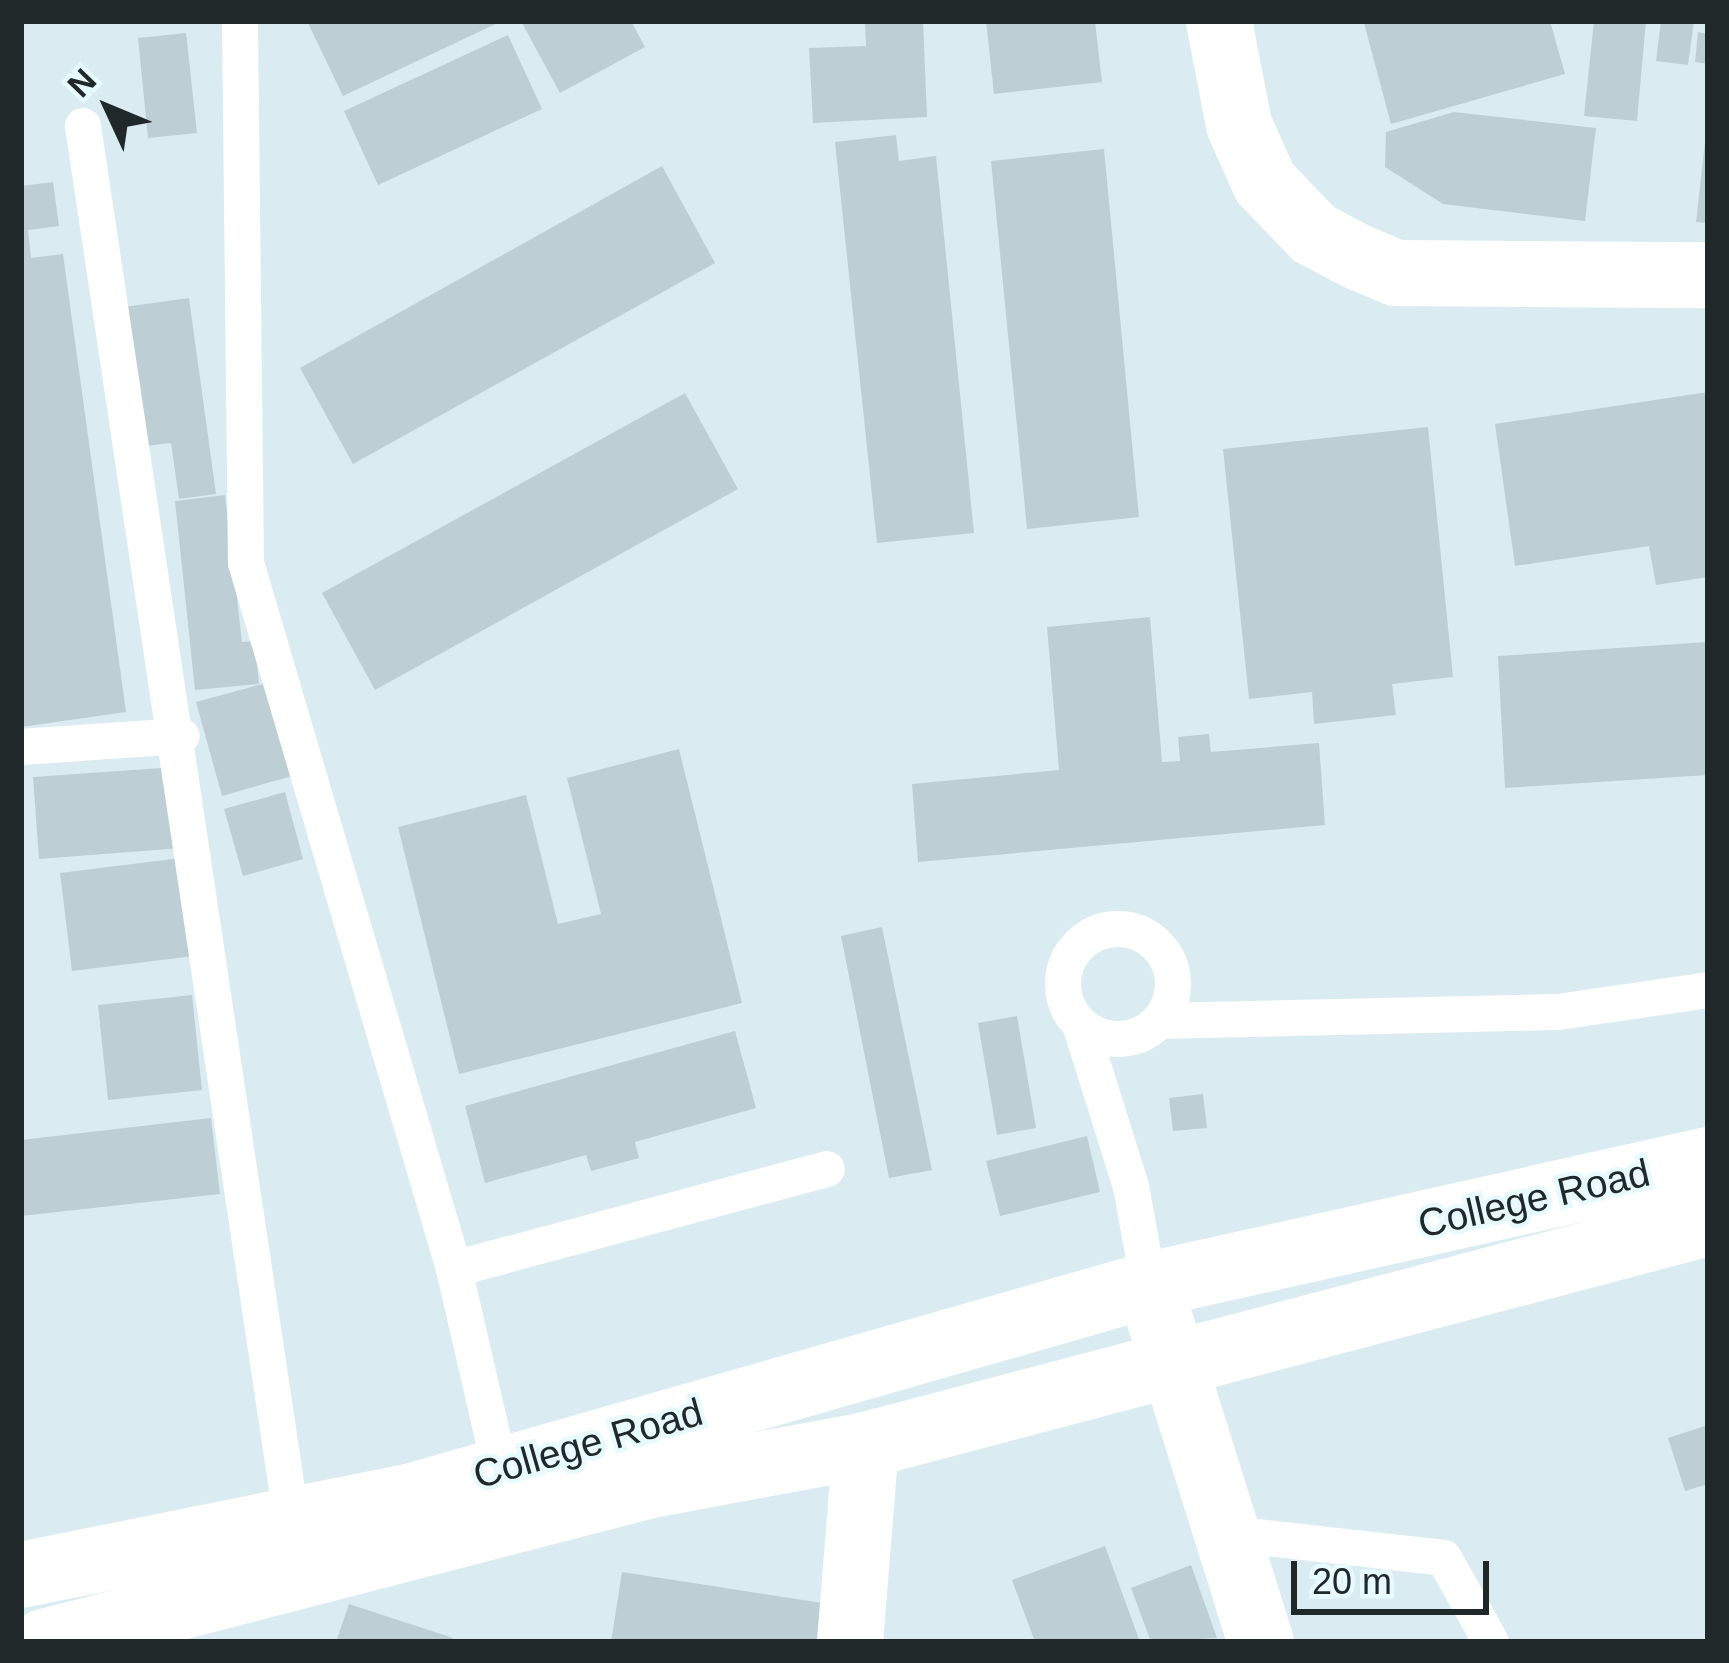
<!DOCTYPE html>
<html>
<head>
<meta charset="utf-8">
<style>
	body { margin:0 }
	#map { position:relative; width:1729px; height:1663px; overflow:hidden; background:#daecf2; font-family:Helvetica,sans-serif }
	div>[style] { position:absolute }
	.building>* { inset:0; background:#bdcfd4 }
	.service>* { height:36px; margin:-18px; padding:0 18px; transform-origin:18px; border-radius:18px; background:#fff }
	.service>.ring { margin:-18px; padding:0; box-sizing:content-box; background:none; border:36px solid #fff; border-radius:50% }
	.minor>* { height:66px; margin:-33px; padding:0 33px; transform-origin:33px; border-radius:33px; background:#fff }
	.secondary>* { height:66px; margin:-33px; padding:0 33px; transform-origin:33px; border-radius:33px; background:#fff }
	span { translate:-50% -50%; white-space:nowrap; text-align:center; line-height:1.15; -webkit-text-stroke:9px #e7faff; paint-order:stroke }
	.street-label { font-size:39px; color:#21282a }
	.frame { position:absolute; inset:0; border:24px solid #21282a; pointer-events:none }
	.north { position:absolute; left:48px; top:48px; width:120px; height:120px; -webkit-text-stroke:9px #e7faff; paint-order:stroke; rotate:314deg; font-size:33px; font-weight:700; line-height:48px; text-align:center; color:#21282a }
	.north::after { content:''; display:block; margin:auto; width:42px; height:54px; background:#21282a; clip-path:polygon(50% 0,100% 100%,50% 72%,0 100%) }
	.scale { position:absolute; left:1291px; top:1561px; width:198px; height:54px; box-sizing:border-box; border:6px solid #21282a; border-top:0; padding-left:15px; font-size:36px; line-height:42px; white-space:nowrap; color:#21282a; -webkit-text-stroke:9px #e7faff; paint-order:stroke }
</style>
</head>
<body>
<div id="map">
	<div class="building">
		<i style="clip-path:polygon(307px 21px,502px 21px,343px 96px)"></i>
		<i style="clip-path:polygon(521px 21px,631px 21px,645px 47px,560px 93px)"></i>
		<i style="clip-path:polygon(865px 21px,923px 21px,927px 117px,813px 123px,809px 48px,866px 46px)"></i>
		<i style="clip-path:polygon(986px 21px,1095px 21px,1102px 82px,994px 94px)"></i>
		<i style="clip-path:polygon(1550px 21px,1565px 74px,1391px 124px,1364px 23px)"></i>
		<i style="clip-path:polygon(1594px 21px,1646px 21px,1637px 121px,1584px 116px)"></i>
		<i style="clip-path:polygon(1661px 21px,1694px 21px,1688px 65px,1656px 61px)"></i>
		<i style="clip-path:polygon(1698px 32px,1708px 34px,1708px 64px,1695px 62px)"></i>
		<i style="clip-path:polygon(186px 33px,197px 133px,148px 138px,138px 38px)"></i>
		<i style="clip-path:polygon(508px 35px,542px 109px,378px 185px,344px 111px)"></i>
		<i style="clip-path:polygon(1454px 112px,1596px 128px,1585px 221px,1443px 204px,1385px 167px,1386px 132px)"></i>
		<i style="clip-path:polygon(1708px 115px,1708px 223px,1696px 222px)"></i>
		<i style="clip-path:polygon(896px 135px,899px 161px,936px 156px,974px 533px,877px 543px,835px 142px)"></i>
		<i style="clip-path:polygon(1104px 149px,1139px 517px,1027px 529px,991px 161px)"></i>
		<i style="clip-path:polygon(662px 166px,715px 263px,353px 464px,300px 368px)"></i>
		<i style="clip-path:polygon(53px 182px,59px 226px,28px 230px,31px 258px,63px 254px,126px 712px,21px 727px,21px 186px)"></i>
		<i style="clip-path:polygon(189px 298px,216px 494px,179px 499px,171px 443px,137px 447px,117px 308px)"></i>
		<i style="clip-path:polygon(1708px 392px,1708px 577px,1656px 585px,1649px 546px,1515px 566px,1495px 424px)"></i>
		<i style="clip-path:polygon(685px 393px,738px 489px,375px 690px,322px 593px)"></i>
		<i style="clip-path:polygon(1428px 427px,1453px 677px,1392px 684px,1396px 715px,1314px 724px,1312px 692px,1249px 699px,1223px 449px)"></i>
		<i style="clip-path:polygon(225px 495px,242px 642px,255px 641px,259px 684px,195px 690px,175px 501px)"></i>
		<i style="clip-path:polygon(1150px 617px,1162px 762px,1180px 761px,1178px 737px,1209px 734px,1211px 752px,1319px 743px,1325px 825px,918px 862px,912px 784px,1059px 770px,1047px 627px)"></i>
		<i style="clip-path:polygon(1708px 642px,1708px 775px,1505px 788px,1498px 656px)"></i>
		<i style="clip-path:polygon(266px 683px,292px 776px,222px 796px,196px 702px)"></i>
		<i style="clip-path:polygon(679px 749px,742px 1003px,459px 1074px,398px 827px,526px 795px,558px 924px,601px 914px,567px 778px)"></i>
		<i style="clip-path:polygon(176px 767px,182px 848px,39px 859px,33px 777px)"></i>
		<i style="clip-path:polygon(285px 792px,303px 859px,243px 876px,224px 809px)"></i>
		<i style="clip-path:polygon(181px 858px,194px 956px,72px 971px,60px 873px)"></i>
		<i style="clip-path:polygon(882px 927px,932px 1170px,889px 1178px,841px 936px)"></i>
		<i style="clip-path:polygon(192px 995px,202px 1090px,108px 1100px,98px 1005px)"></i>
		<i style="clip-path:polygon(1017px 1016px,1036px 1128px,997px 1135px,978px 1023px)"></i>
		<i style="clip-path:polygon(735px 1031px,756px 1108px,635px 1142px,639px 1158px,591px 1171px,586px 1155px,485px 1183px,465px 1106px)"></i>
		<i style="clip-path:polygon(1203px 1094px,1207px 1128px,1173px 1131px,1169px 1098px)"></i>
		<i style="clip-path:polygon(211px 1118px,220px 1194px,21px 1216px,21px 1140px)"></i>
		<i style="clip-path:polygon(1087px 1136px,1100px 1192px,1000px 1216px,986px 1161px)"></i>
		<i style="clip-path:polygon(1708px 1425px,1708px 1484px,1685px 1491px,1668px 1438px)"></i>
		<i style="clip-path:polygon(1105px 1546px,1140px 1642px,1035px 1642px,1012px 1580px)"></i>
		<i style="clip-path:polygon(1191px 1565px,1217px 1638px,1151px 1642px,1131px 1588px)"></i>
		<i style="clip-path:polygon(622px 1572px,829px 1604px,823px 1642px,611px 1642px)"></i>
		<i style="clip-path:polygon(349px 1604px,453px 1638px,451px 1642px,336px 1642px)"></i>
	</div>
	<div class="service">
		<i style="left:240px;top:21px;width:542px;rotate:89.37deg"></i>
		<i style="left:246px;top:563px;width:736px;rotate:73.58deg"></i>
		<i style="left:454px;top:1269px;width:205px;rotate:77deg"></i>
		<i style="left:83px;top:126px;width:1412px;rotate:81.49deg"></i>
		<i style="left:21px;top:747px;width:161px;rotate:-3.9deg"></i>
		<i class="ring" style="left:1063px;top:929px;width:74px;height:74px"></i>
		<i style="left:1160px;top:1021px;width:398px;rotate:-1.3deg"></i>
		<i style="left:1558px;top:1012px;width:152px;rotate:-8.3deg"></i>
		<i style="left:1081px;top:1027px;width:168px;rotate:72.6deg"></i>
		<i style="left:1131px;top:1187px;width:100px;rotate:79.6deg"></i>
		<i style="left:454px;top:1269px;width:386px;rotate:-15deg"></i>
		<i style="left:1230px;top:1534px;width:215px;rotate:6.4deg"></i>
		<i style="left:1444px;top:1558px;width:96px;rotate:60.8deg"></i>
	</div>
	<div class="minor">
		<i style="left:1219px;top:21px;width:106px;rotate:79.1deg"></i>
		<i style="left:1239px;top:125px;width:64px;rotate:65.9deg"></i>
		<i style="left:1265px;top:183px;width:71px;rotate:46.1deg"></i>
		<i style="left:1314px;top:234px;width:50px;rotate:27.6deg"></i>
		<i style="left:1358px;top:257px;width:41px;rotate:22.8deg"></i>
		<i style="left:1396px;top:273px;width:312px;rotate:0.4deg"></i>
		<i style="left:1149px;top:1285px;width:374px;rotate:72.6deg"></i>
		<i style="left:850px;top:1642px;width:198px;rotate:-85.4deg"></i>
	</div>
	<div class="secondary">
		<i style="left:21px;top:1575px;width:396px;rotate:-11.4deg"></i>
		<i style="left:409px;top:1497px;width:770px;rotate:-15.99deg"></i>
		<i style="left:1149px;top:1285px;width:573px;rotate:-12.6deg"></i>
		<i style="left:44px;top:1642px;width:627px;rotate:-14.5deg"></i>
		<i style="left:651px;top:1485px;width:219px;rotate:-10.5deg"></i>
		<i style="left:866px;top:1445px;width:871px;rotate:-14.77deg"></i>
	</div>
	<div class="street-label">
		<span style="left:1534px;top:1199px;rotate:-13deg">College Road</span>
		<span style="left:588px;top:1444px;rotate:-16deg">College Road</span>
	</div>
	<div class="frame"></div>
	<div class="north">N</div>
	<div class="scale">20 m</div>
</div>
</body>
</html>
